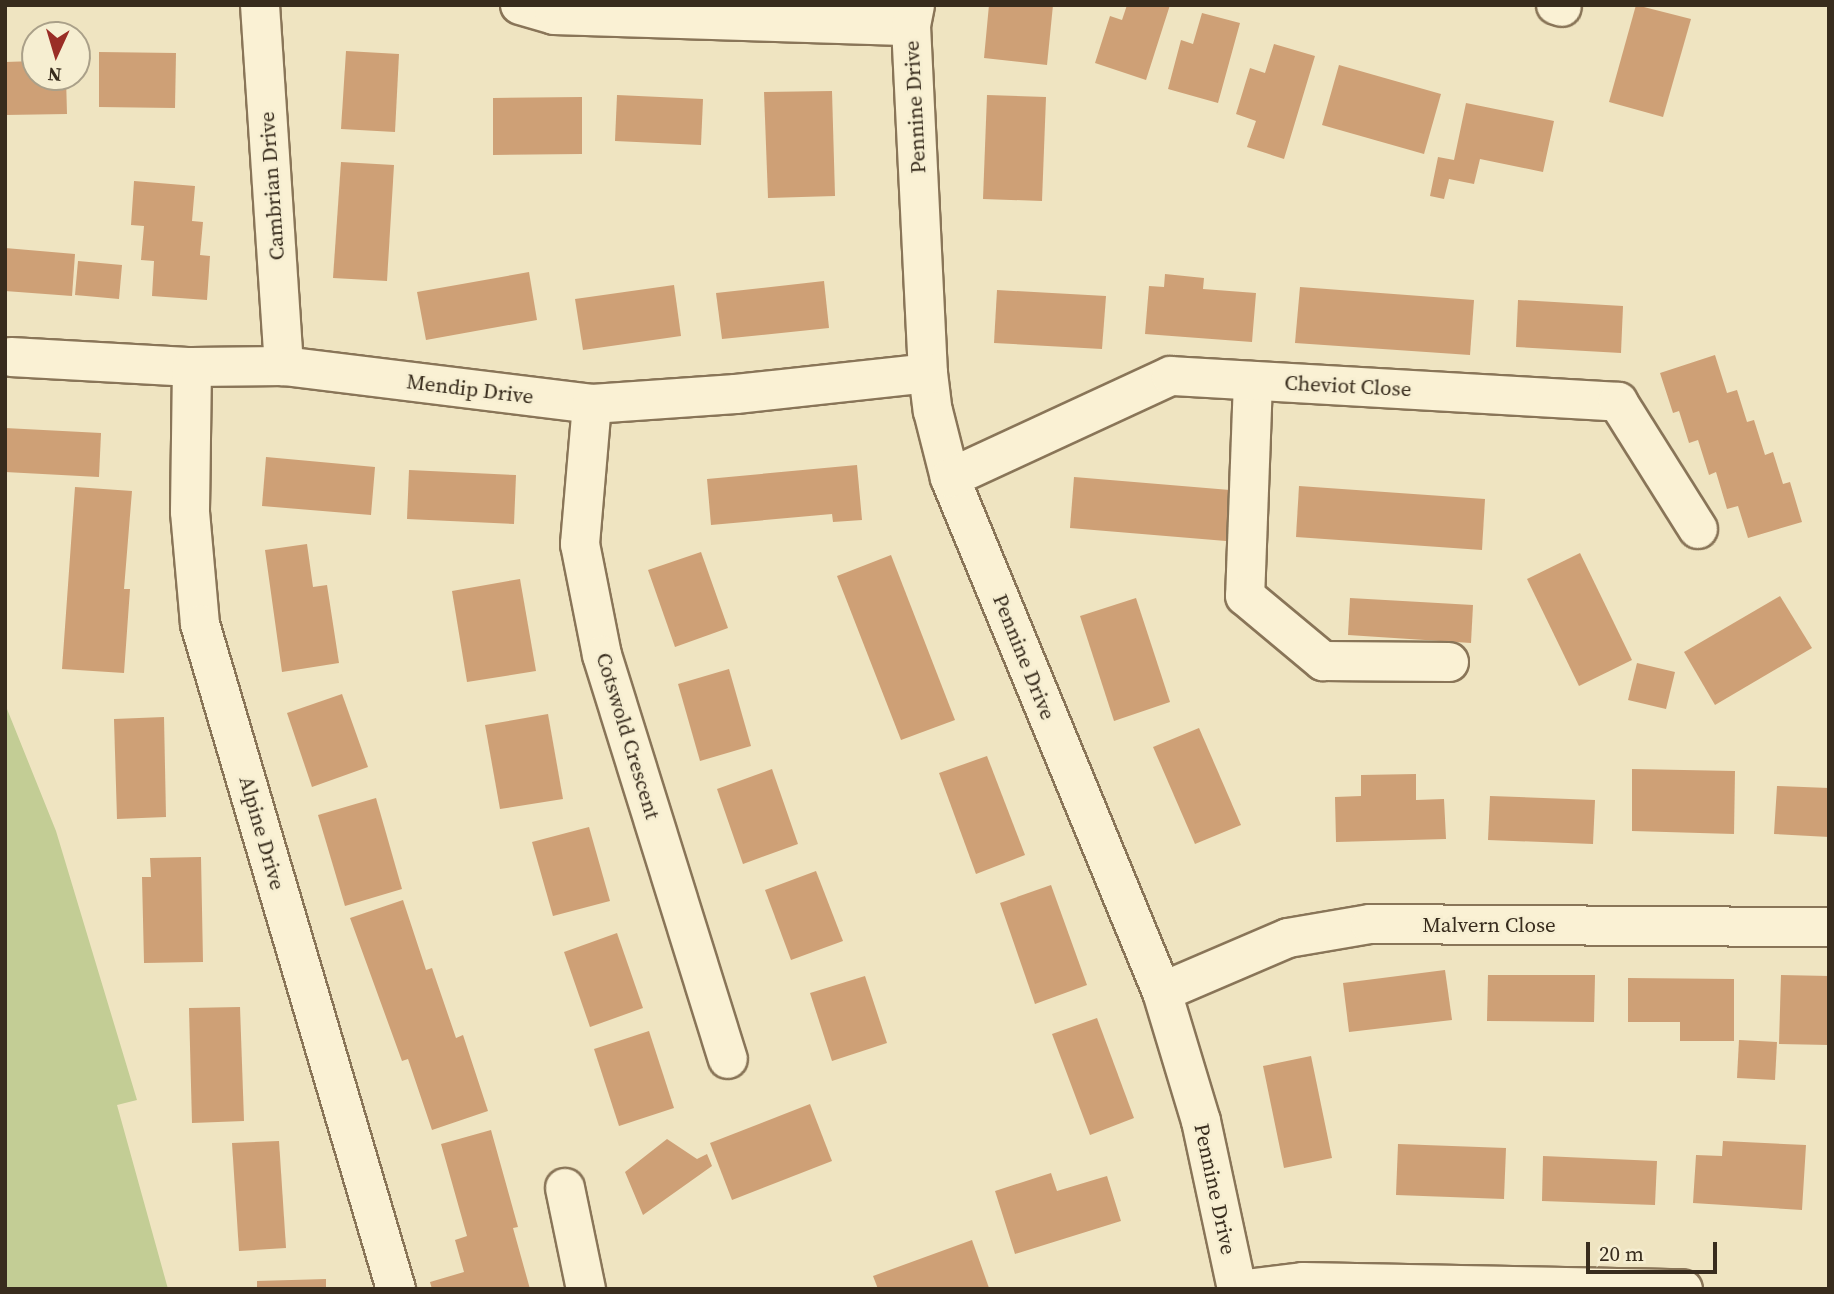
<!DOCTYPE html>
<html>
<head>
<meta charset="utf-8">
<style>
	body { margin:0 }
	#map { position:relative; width:1834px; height:1294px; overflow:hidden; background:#efe4c1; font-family:"Source Serif 4",serif }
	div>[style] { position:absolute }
	.green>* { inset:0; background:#c3cd95 }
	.building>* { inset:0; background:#cea076 }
	.roads { filter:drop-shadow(2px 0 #897558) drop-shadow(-2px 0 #897558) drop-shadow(0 2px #897558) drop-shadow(0 -2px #897558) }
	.minor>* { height:38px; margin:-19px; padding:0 19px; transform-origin:19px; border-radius:19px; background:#faf1d4 }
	span { translate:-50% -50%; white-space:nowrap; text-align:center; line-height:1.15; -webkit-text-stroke:5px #f6eed1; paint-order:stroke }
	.street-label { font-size:21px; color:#382c1d }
	.frame { position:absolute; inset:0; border:7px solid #382c1d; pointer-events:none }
	.north { position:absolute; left:21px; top:21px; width:70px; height:70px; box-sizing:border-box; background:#f6eed1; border:2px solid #aaa089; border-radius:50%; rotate:184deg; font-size:19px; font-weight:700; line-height:28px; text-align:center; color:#382c1d }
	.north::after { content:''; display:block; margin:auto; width:24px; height:32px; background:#9a2d26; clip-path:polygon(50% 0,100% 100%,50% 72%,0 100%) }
	.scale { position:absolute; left:1586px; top:1242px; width:131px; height:32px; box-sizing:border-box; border:4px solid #382c1d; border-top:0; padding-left:9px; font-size:21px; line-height:24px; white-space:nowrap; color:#382c1d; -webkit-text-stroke:5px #f6eed1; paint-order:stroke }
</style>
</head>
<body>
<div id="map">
	<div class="green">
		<i style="clip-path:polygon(5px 704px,56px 831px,137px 1100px,117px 1105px,168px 1289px,5px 1289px)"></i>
	</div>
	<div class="building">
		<i style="clip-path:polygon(989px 5px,1053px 5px,1047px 65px,984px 58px)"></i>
		<i style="clip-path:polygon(1127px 5px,1170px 5px,1146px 80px,1095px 63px,1110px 16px,1122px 20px)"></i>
		<i style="clip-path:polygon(1636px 5px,1691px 19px,1663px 117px,1609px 102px)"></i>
		<i style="clip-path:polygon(1202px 13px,1240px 23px,1218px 103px,1168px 89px,1181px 40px,1193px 44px)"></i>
		<i style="clip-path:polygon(1274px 44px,1315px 56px,1284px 159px,1247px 147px,1256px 121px,1236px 114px,1250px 68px,1265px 73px)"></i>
		<i style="clip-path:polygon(346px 51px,399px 54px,395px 132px,341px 129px)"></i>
		<i style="clip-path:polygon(99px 52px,176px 53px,175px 108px,99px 107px)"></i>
		<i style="clip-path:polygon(35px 61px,35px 77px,66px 77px,67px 114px,5px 115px,5px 62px)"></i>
		<i style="clip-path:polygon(1339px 65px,1441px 94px,1424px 154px,1322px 125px)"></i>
		<i style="clip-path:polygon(832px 91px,835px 196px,768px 198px,764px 92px)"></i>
		<i style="clip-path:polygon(617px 95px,703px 99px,701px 145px,615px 141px)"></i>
		<i style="clip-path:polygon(987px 95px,1046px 97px,1042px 201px,983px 199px)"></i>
		<i style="clip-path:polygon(582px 97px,582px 154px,493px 155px,493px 98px)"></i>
		<i style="clip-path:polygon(1466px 103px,1554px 121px,1543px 172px,1480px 159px,1474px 184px,1449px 179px,1444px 199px,1430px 196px,1438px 157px,1454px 160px)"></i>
		<i style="clip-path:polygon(341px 162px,394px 165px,387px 281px,333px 278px)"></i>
		<i style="clip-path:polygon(134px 181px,195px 186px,192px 221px,203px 222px,200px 255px,210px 256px,207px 300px,152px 296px,154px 261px,141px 260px,144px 226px,131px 225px)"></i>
		<i style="clip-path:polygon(5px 248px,75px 254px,72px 296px,5px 291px)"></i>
		<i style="clip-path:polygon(78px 261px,122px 265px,119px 299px,75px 295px)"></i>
		<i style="clip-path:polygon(529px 272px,537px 320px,426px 340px,417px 292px)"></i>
		<i style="clip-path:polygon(1165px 274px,1204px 278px,1203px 289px,1256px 293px,1252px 342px,1145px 334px,1149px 286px,1164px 287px)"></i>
		<i style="clip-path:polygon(824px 281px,829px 328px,722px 339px,716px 293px)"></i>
		<i style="clip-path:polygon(674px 285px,681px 336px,583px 350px,575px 299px)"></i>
		<i style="clip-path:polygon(1300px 287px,1474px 300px,1470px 355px,1295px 343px)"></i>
		<i style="clip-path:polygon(997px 290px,1106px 296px,1102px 349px,994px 343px)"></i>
		<i style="clip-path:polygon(1518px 300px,1623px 306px,1621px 353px,1516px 347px)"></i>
		<i style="clip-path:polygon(1715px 355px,1727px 393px,1737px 390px,1747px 422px,1754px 420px,1765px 455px,1773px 452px,1783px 484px,1790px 482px,1802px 522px,1748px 538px,1738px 506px,1727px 509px,1716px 472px,1709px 475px,1698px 440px,1689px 443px,1679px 411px,1673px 413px,1660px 373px)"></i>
		<i style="clip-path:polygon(5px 428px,101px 433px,99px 477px,5px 472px)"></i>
		<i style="clip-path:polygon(266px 457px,375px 467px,371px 515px,262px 506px)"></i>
		<i style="clip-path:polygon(857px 465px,862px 520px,833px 522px,832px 514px,711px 525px,707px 479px)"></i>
		<i style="clip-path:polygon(409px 470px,516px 475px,514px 524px,407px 519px)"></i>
		<i style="clip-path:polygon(1074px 477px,1242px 491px,1238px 542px,1070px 528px)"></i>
		<i style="clip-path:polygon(1299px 486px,1485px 499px,1482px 550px,1296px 537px)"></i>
		<i style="clip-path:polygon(75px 487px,132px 491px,124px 589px,130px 589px,124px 673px,62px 669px)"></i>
		<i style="clip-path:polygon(307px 544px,313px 587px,327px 585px,339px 663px,282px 672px,265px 550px)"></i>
		<i style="clip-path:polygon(701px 552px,728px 628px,675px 647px,648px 570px)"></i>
		<i style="clip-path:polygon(1580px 553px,1632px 660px,1579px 686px,1527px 579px)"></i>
		<i style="clip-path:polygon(891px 555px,955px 720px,901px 740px,837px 576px)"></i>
		<i style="clip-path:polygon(520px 579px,536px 671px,467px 682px,452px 591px)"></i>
		<i style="clip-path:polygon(1780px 596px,1812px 648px,1715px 705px,1684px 652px)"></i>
		<i style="clip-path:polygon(1136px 598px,1170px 702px,1114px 721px,1080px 616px)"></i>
		<i style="clip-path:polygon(1350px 598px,1473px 605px,1471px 643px,1348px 635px)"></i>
		<i style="clip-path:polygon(1637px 663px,1675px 672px,1666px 709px,1628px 700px)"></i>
		<i style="clip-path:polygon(729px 669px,751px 746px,700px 761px,678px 684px)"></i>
		<i style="clip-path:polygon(342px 694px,368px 767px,312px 787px,287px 713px)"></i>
		<i style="clip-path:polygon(548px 714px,563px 799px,500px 809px,485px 725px)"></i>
		<i style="clip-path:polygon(164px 717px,166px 817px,117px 819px,114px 719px)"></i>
		<i style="clip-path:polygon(1199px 728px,1241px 825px,1195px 844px,1153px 747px)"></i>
		<i style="clip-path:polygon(987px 756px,1025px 855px,976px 874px,939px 773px)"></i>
		<i style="clip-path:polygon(772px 769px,798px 844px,743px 864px,717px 789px)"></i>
		<i style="clip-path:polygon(1632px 769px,1735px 771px,1734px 834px,1632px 831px)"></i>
		<i style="clip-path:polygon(1416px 774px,1416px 800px,1444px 799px,1446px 839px,1336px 842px,1335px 797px,1361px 796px,1361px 775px)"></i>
		<i style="clip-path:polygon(1777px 786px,1829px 788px,1829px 837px,1774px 834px)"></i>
		<i style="clip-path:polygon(1490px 796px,1595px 800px,1593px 844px,1488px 840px)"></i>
		<i style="clip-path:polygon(376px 798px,402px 889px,345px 906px,318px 815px)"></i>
		<i style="clip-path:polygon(589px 827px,610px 901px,553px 916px,532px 842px)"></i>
		<i style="clip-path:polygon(201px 857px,203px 962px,144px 963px,142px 877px,151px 877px,150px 858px)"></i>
		<i style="clip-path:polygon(816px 871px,843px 941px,791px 960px,765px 890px)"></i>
		<i style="clip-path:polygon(1051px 885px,1087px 985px,1035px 1004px,1000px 903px)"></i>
		<i style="clip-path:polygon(403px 900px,426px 970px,432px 968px,456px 1038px,463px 1035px,488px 1111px,432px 1130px,408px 1059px,402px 1061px,350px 918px)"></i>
		<i style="clip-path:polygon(617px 933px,643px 1008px,590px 1027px,564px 952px)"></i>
		<i style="clip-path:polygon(1445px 970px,1452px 1020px,1349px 1032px,1343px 983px)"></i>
		<i style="clip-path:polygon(1488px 975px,1595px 975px,1594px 1022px,1487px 1021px)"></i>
		<i style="clip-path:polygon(1781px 975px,1829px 976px,1829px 1045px,1779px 1044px)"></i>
		<i style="clip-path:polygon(865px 976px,887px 1043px,832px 1061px,810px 993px)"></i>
		<i style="clip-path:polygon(1628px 978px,1734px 979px,1734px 1041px,1680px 1041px,1680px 1022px,1628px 1022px)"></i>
		<i style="clip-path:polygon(240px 1007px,244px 1121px,192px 1123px,189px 1008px)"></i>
		<i style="clip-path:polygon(1097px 1018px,1134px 1118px,1090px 1135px,1052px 1034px)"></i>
		<i style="clip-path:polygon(649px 1031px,674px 1108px,619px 1126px,594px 1049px)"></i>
		<i style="clip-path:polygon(1739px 1040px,1777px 1042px,1775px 1080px,1737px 1078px)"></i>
		<i style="clip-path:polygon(1311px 1056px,1332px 1158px,1284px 1168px,1263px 1066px)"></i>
		<i style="clip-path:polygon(810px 1104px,832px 1161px,732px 1200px,710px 1143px)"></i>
		<i style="clip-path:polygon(491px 1130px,518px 1227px,513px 1228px,530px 1289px,432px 1289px,430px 1282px,464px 1272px,455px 1240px,467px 1236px,441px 1144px)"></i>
		<i style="clip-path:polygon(667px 1139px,697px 1159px,707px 1154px,712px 1166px,643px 1215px,625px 1172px)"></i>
		<i style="clip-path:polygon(279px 1141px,286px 1248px,239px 1251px,232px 1143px)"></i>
		<i style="clip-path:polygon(1723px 1141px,1806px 1145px,1802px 1210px,1693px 1203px,1696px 1155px,1722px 1156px)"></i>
		<i style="clip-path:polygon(1398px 1144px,1506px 1148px,1504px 1199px,1396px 1195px)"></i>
		<i style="clip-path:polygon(1543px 1156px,1657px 1161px,1655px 1205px,1542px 1201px)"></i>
		<i style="clip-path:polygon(1051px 1173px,1057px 1191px,1107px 1176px,1121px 1221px,1015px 1254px,995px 1191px)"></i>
		<i style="clip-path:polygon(972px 1240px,989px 1288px,878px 1289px,873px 1276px)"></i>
		<i style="clip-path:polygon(326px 1279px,326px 1289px,257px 1289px,257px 1281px)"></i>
	</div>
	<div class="roads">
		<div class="minor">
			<i style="left:260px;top:5px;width:362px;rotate:86.2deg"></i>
			<i style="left:520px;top:5px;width:35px;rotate:16deg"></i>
			<i style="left:554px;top:15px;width:357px;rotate:1.8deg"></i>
			<i style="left:915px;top:5px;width:21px;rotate:101deg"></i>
			<i style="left:911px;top:26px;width:347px;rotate:87.2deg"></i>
			<i style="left:928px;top:373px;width:38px;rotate:83deg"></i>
			<i style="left:933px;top:411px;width:69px;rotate:75.8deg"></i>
			<i style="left:950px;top:478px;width:556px;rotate:67.59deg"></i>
			<i style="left:1162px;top:992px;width:135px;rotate:73.2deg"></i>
			<i style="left:1201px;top:1121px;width:172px;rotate:77.9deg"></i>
			<i style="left:1556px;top:5px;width:6px;rotate:18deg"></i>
			<i style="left:11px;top:357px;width:181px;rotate:3.2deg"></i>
			<i style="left:192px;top:367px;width:92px;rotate:-0.6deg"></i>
			<i style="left:284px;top:366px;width:310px;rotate:7deg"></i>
			<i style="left:592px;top:404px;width:144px;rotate:-4deg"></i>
			<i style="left:736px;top:394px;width:193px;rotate:-6.2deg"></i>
			<i style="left:192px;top:367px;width:145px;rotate:90.8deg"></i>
			<i style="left:190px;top:512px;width:112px;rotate:84.9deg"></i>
			<i style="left:200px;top:624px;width:693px;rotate:73.58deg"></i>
			<i style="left:1253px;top:381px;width:215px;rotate:92.1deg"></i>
			<i style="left:1245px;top:596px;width:102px;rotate:39.8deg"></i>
			<i style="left:1323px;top:661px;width:126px;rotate:0.5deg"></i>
			<i style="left:592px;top:404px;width:141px;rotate:94.9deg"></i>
			<i style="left:580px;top:544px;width:113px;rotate:78.8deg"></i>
			<i style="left:602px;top:655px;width:423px;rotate:72.7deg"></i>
			<i style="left:950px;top:478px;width:243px;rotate:-24.8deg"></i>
			<i style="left:1171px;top:376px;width:448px;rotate:3.3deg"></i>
			<i style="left:1618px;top:402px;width:150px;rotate:57.8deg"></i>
			<i style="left:1162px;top:992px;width:137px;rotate:-23.2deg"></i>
			<i style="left:1288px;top:938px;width:83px;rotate:-9.7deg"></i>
			<i style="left:1370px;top:924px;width:459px;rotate:0.4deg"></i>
			<i style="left:565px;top:1188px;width:103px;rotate:78.3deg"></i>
			<i style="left:1246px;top:1289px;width:57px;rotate:-7deg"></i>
			<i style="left:1303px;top:1282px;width:380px;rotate:1.1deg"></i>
		</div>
	</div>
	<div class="street-label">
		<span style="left:915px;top:107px;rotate:-93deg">Pennine Drive</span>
		<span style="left:272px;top:186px;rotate:-94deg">Cambrian Drive</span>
		<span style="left:1348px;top:386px;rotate:3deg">Cheviot Close</span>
		<span style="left:470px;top:389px;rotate:7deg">Mendip Drive</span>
		<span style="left:1024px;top:657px;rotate:68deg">Pennine Drive</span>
		<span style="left:628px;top:736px;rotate:73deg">Cotswold Crescent</span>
		<span style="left:262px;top:833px;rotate:74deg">Alpine Drive</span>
		<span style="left:1489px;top:925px">Malvern Close</span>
		<span style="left:1215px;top:1189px;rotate:78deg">Pennine Drive</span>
	</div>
	<div class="frame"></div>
	<div class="north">N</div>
	<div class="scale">20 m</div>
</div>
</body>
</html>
